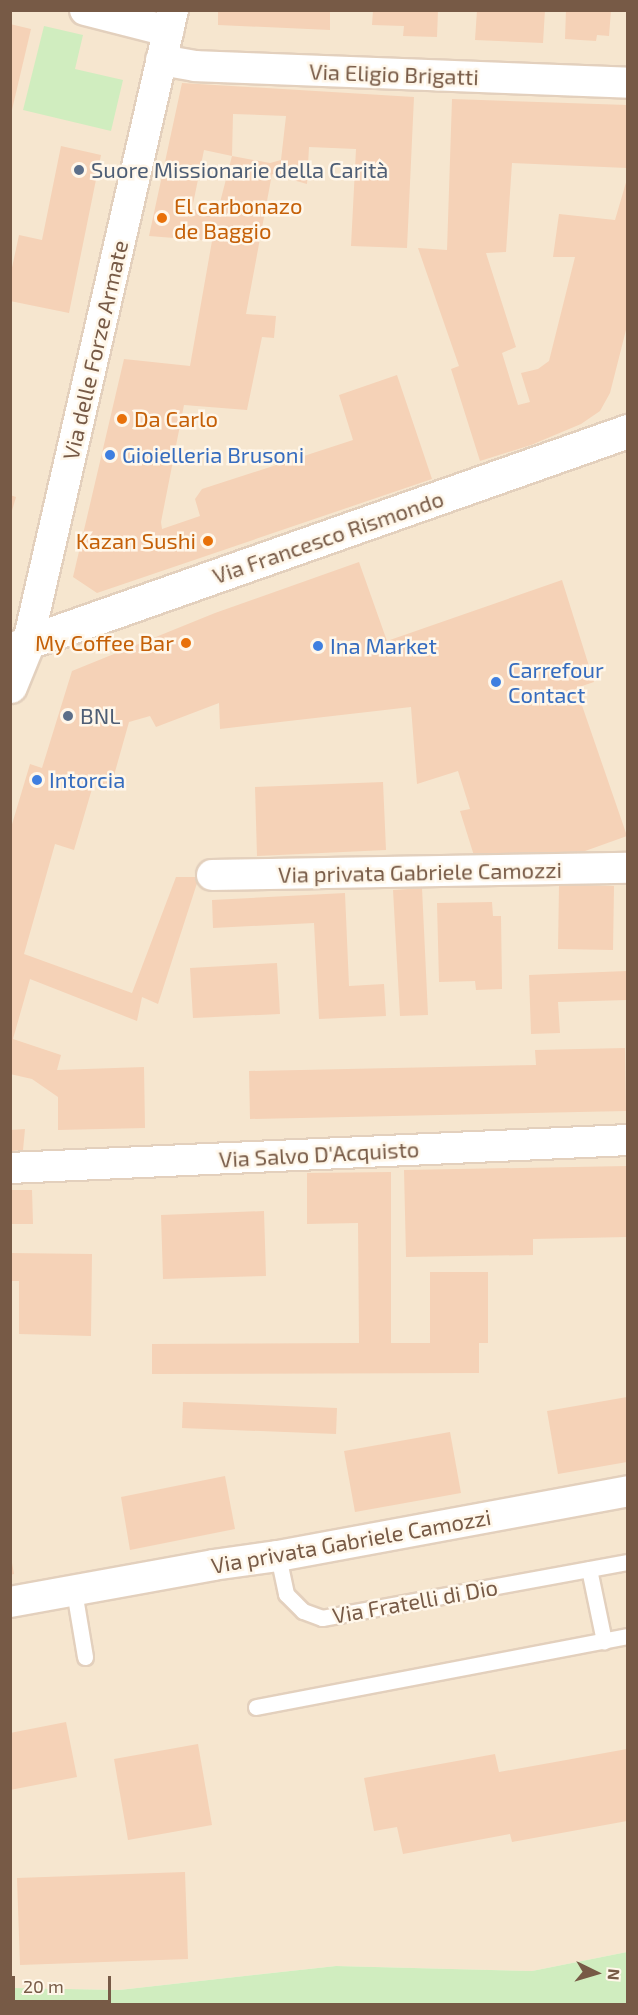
<!DOCTYPE html>
<html>
<head>
<meta charset="utf-8">
<style>
	body { margin:0 }
	#map { position:relative; width:638px; height:2015px; overflow:hidden; background:#fef4e2; font-family:"Exo 2",sans-serif }
	div>[style] { position:absolute }
	.residential>* { inset:0; background:#f6e6cf }
	.green>* { inset:0; background:#d0edbf }
	.building>* { inset:0; background:#f5d2b7 }
	.roads { filter:drop-shadow(2px 0 #e3d0bd) drop-shadow(-2px 0 #e3d0bd) drop-shadow(0 2px #e3d0bd) drop-shadow(0 -2px #e3d0bd) }
	.service>* { height:15px; margin:-7.5px; padding:0 7.5px; transform-origin:7.5px; border-radius:7.5px; background:#fff }
	.minor>* { height:30px; margin:-15px; padding:0 15px; transform-origin:15px; border-radius:15px; background:#fff }
	.tertiary>* { height:33px; margin:-16.5px; padding:0 16.5px; transform-origin:16.5px; border-radius:16.5px; background:#fff }
	.dots>* { width:16px; height:16px; translate:-50% -50%; box-sizing:border-box; border:3px solid #fff7ea; border-radius:50% }
	span { translate:-50% -50%; white-space:nowrap; text-align:center; line-height:1.15; -webkit-text-stroke:5px #fff7ea; paint-order:stroke }
	.street-label { font-size:22px; color:#775a46 }
	.service-label { font-size:22px; color:#4e5e75 }
	.left { translate:0 -50%; text-align:left }
	.food-label { font-size:22px; color:#c56008 }
	.right { translate:-100% -50%; text-align:right }
	.shop-label { font-size:22px; color:#366cbe }
	.frame { position:absolute; inset:0; border:12px solid #775a46; pointer-events:none }
	.north { position:absolute; left:566px; top:1943px; width:60px; height:60px; -webkit-text-stroke:4px #fff7ea; paint-order:stroke; rotate:95deg; font-size:16px; font-weight:700; line-height:24px; text-align:center; color:#775a46 }
	.north::after { content:''; display:block; margin:auto; width:21px; height:27px; background:#775a46; clip-path:polygon(50% 0,100% 100%,50% 72%,0 100%) }
	.scale { position:absolute; left:12px; top:1976px; width:99px; height:27px; box-sizing:border-box; border:3px solid #775a46; border-top:0; padding-left:8px; font-size:18px; line-height:21px; white-space:nowrap; color:#775a46; -webkit-text-stroke:4px #fff7ea; paint-order:stroke }
</style>
</head>
<body>
<div id="map">
	<div class="residential">
		<i style="clip-path:polygon(10px 11px,627px 11px,627px 426px,11px 643px)"></i>
		<i style="clip-path:polygon(627px 436px,627px 1952px,532px 1971px,336px 1966px,119px 1990px,14px 1988px,11px 1997px,10px 653px)"></i>
	</div>
	<div class="green">
		<i style="clip-path:polygon(44px 26px,83px 35px,75px 69px,123px 80px,111px 131px,23px 110px)"></i>
		<i style="clip-path:polygon(627px 1952px,627px 2004px,11px 2004px,14px 1988px,119px 1990px,336px 1966px,532px 1971px)"></i>
	</div>
	<div class="building">
		<i style="clip-path:polygon(218px 10px,330px 10px,330px 30px,218px 25px)"></i>
		<i style="clip-path:polygon(373px 10px,438px 10px,437px 37px,403px 36px,404px 26px,372px 25px)"></i>
		<i style="clip-path:polygon(477px 10px,545px 10px,543px 43px,475px 40px)"></i>
		<i style="clip-path:polygon(566px 10px,611px 10px,609px 36px,597px 35px,596px 41px,565px 39px)"></i>
		<i style="clip-path:polygon(10px 24px,31px 29px,11px 114px,10px 114px)"></i>
		<i style="clip-path:polygon(evenodd,182px 83px,414px 97px,407px 248px,351px 246px,356px 149px,309px 147px,307px 184px,272px 174px,246px 314px,276px 316px,274px 338px,262px 337px,247px 410px,184px 405px,161px 522px,162px 529px,200px 516px,195px 499px,202px 489px,353px 440px,339px 395px,397px 375px,432px 479px,97px 593px,73px 577px,124px 359px,190px 366px,212px 241px,149px 236px,182px 83px,233px 114px,286px 116px,281px 160px,270px 163px,232px 156px,233px 114px,182px 83px,204px 150px,232px 156px,217px 214px,192px 209px,204px 150px)"></i>
		<i style="clip-path:polygon(452px 99px,627px 105px,627px 168px,512px 163px,506px 252px,486px 253px,516px 347px,502px 353px,518px 405px,530px 402px,521px 373px,538px 369px,549px 361px,575px 257px,553px 257px,559px 214px,615px 220px,627px 179px,627px 326px,610px 393px,600px 411px,581px 424px,531px 445px,480px 461px,451px 369px,459px 366px,418px 248px,447px 250px)"></i>
		<i style="clip-path:polygon(61px 146px,101px 155px,69px 313px,10px 301px,10px 277px,19px 235px,42px 240px)"></i>
		<i style="clip-path:polygon(10px 495px,16px 497px,11px 514px,10px 514px)"></i>
		<i style="clip-path:polygon(359px 562px,387px 641px,562px 580px,594px 682px,576px 688px,627px 836px,560px 860px,476px 862px,460px 811px,470px 809px,458px 771px,417px 784px,411px 707px,220px 729px,219px 703px,156px 727px,150px 716px,129px 722px,111px 786px,94px 782px,74px 850px,55px 844px,24px 954px,132px 993px,176px 877px,199px 877px,158px 1004px,142px 997px,137px 1021px,30px 979px,13px 1039px,61px 1055px,57px 1070px,144px 1067px,145px 1128px,58px 1130px,58px 1097px,32px 1079px,10px 1074px,10px 831px,30px 764px,42px 768px,72px 671px,215px 613px)"></i>
		<i style="clip-path:polygon(383px 782px,386px 850px,257px 856px,255px 787px)"></i>
		<i style="clip-path:polygon(559px 885px,614px 886px,613px 950px,558px 949px)"></i>
		<i style="clip-path:polygon(422px 888px,428px 1015px,400px 1016px,393px 890px)"></i>
		<i style="clip-path:polygon(345px 893px,349px 986px,384px 984px,386px 1016px,319px 1019px,314px 923px,213px 928px,212px 900px)"></i>
		<i style="clip-path:polygon(492px 902px,493px 916px,501px 916px,502px 989px,476px 990px,475px 981px,439px 982px,437px 903px)"></i>
		<i style="clip-path:polygon(277px 963px,280px 1014px,193px 1018px,190px 968px)"></i>
		<i style="clip-path:polygon(627px 971px,627px 1000px,558px 1002px,560px 1033px,531px 1034px,529px 975px)"></i>
		<i style="clip-path:polygon(625px 1048px,626px 1111px,250px 1119px,249px 1071px,536px 1065px,535px 1050px)"></i>
		<i style="clip-path:polygon(25px 1129px,23px 1150px,10px 1151px,10px 1130px)"></i>
		<i style="clip-path:polygon(627px 1166px,627px 1237px,533px 1239px,533px 1255px,406px 1257px,404px 1170px)"></i>
		<i style="clip-path:polygon(391px 1172px,391px 1343px,430px 1343px,430px 1272px,488px 1272px,488px 1343px,479px 1343px,479px 1373px,152px 1374px,152px 1344px,359px 1343px,358px 1223px,307px 1224px,307px 1173px)"></i>
		<i style="clip-path:polygon(10px 1190px,32px 1190px,33px 1224px,10px 1224px)"></i>
		<i style="clip-path:polygon(264px 1211px,266px 1276px,163px 1279px,161px 1215px)"></i>
		<i style="clip-path:polygon(10px 1253px,92px 1254px,91px 1336px,19px 1334px,19px 1281px,10px 1281px)"></i>
		<i style="clip-path:polygon(627px 1397px,627px 1462px,558px 1474px,547px 1411px)"></i>
		<i style="clip-path:polygon(183px 1402px,337px 1408px,336px 1434px,182px 1428px)"></i>
		<i style="clip-path:polygon(450px 1432px,461px 1493px,355px 1512px,344px 1451px)"></i>
		<i style="clip-path:polygon(225px 1476px,235px 1529px,130px 1550px,121px 1497px)"></i>
		<i style="clip-path:polygon(10px 1552px,14px 1574px,10px 1575px)"></i>
		<i style="clip-path:polygon(66px 1722px,77px 1777px,10px 1790px,10px 1733px)"></i>
		<i style="clip-path:polygon(198px 1744px,212px 1825px,128px 1840px,114px 1759px)"></i>
		<i style="clip-path:polygon(627px 1749px,627px 1821px,512px 1842px,510px 1834px,403px 1854px,397px 1827px,374px 1831px,364px 1778px,495px 1754px,499px 1772px)"></i>
		<i style="clip-path:polygon(185px 1872px,188px 1959px,20px 1965px,17px 1878px)"></i>
	</div>
	<div class="roads">
		<div class="service">
			<i style="left:278px;top:1556px;width:39px;rotate:78deg"></i>
			<i style="left:286px;top:1594px;width:24px;rotate:45deg"></i>
			<i style="left:303px;top:1611px;width:20px;rotate:20deg"></i>
			<i style="left:322px;top:1618px;width:311px;rotate:-10.4deg"></i>
			<i style="left:589px;top:1569px;width:74px;rotate:78.2deg"></i>
			<i style="left:74px;top:1591px;width:67px;rotate:80.5deg"></i>
			<i style="left:256px;top:1707px;width:379px;rotate:-10.8deg"></i>
		</div>
		<div class="minor">
			<i style="left:85px;top:10px;width:86px;rotate:14.2deg"></i>
			<i style="left:161px;top:60px;width:35px;rotate:10deg"></i>
			<i style="left:195px;top:66px;width:433px;rotate:2.2deg"></i>
			<i style="left:10px;top:649px;width:19px;rotate:-21deg"></i>
			<i style="left:28px;top:642px;width:648px;rotate:-77.08deg"></i>
			<i style="left:212px;top:875px;width:416px;rotate:-1deg"></i>
			<i style="left:10px;top:1168px;width:619px;rotate:-2.59deg"></i>
			<i style="left:10px;top:1602px;width:206px;rotate:-10.3deg"></i>
			<i style="left:213px;top:1565px;width:66px;rotate:-7.9deg"></i>
			<i style="left:278px;top:1556px;width:356px;rotate:-10.5deg"></i>
		</div>
		<div class="tertiary">
			<i style="left:10px;top:686px;width:48px;rotate:-67.8deg"></i>
			<i style="left:28px;top:642px;width:636px;rotate:-19.38deg"></i>
		</div>
	</div>
	<div class="dots">
		<i style="left:79px;top:170px;background:#5c6f8a"></i>
		<i style="left:162px;top:218px;background:#e8710a"></i>
		<i style="left:122px;top:419px;background:#e8710a"></i>
		<i style="left:110px;top:455px;background:#3f7fe0"></i>
		<i style="left:208px;top:541px;background:#e8710a"></i>
		<i style="left:186px;top:643px;background:#e8710a"></i>
		<i style="left:318px;top:646px;background:#3f7fe0"></i>
		<i style="left:496px;top:682px;background:#3f7fe0"></i>
		<i style="left:68px;top:716px;background:#5c6f8a"></i>
		<i style="left:37px;top:780px;background:#3f7fe0"></i>
	</div>
	<div class="street-label">
		<span style="left:394px;top:74px;rotate:2deg">Via Eligio Brigatti</span>
		<span style="left:95px;top:350px;rotate:-77deg">Via delle Forze Armate</span>
		<span style="left:328px;top:537px;rotate:-19deg">Via Francesco Rismondo</span>
		<span style="left:420px;top:872px;rotate:-1deg">Via privata Gabriele Camozzi</span>
		<span style="left:319px;top:1154px;rotate:-3deg">Via Salvo D'Acquisto</span>
		<span style="left:351px;top:1541px;rotate:-10deg">Via privata Gabriele Camozzi</span>
		<span style="left:415px;top:1601px;rotate:-10deg">Via Fratelli di Dio</span>
	</div>
	<div class="service-label">
		<span class="left" style="left:91px;top:170px">Suore Missionarie della Carità</span>
		<span class="left" style="left:80px;top:716px">BNL</span>
	</div>
	<div class="food-label">
		<span class="left" style="left:174px;top:218px">El carbonazo<br>de Baggio</span>
		<span class="left" style="left:134px;top:419px">Da Carlo</span>
		<span class="right" style="left:196px;top:541px">Kazan Sushi</span>
		<span class="right" style="left:174px;top:643px">My Coffee Bar</span>
	</div>
	<div class="shop-label">
		<span class="left" style="left:122px;top:455px">Gioielleria Brusoni</span>
		<span class="left" style="left:330px;top:646px">Ina Market</span>
		<span class="left" style="left:508px;top:682px">Carrefour<br>Contact</span>
		<span class="left" style="left:49px;top:780px">Intorcia</span>
	</div>
	<div class="frame"></div>
	<div class="north">N</div>
	<div class="scale">20 m</div>
</div>
</body>
</html>
